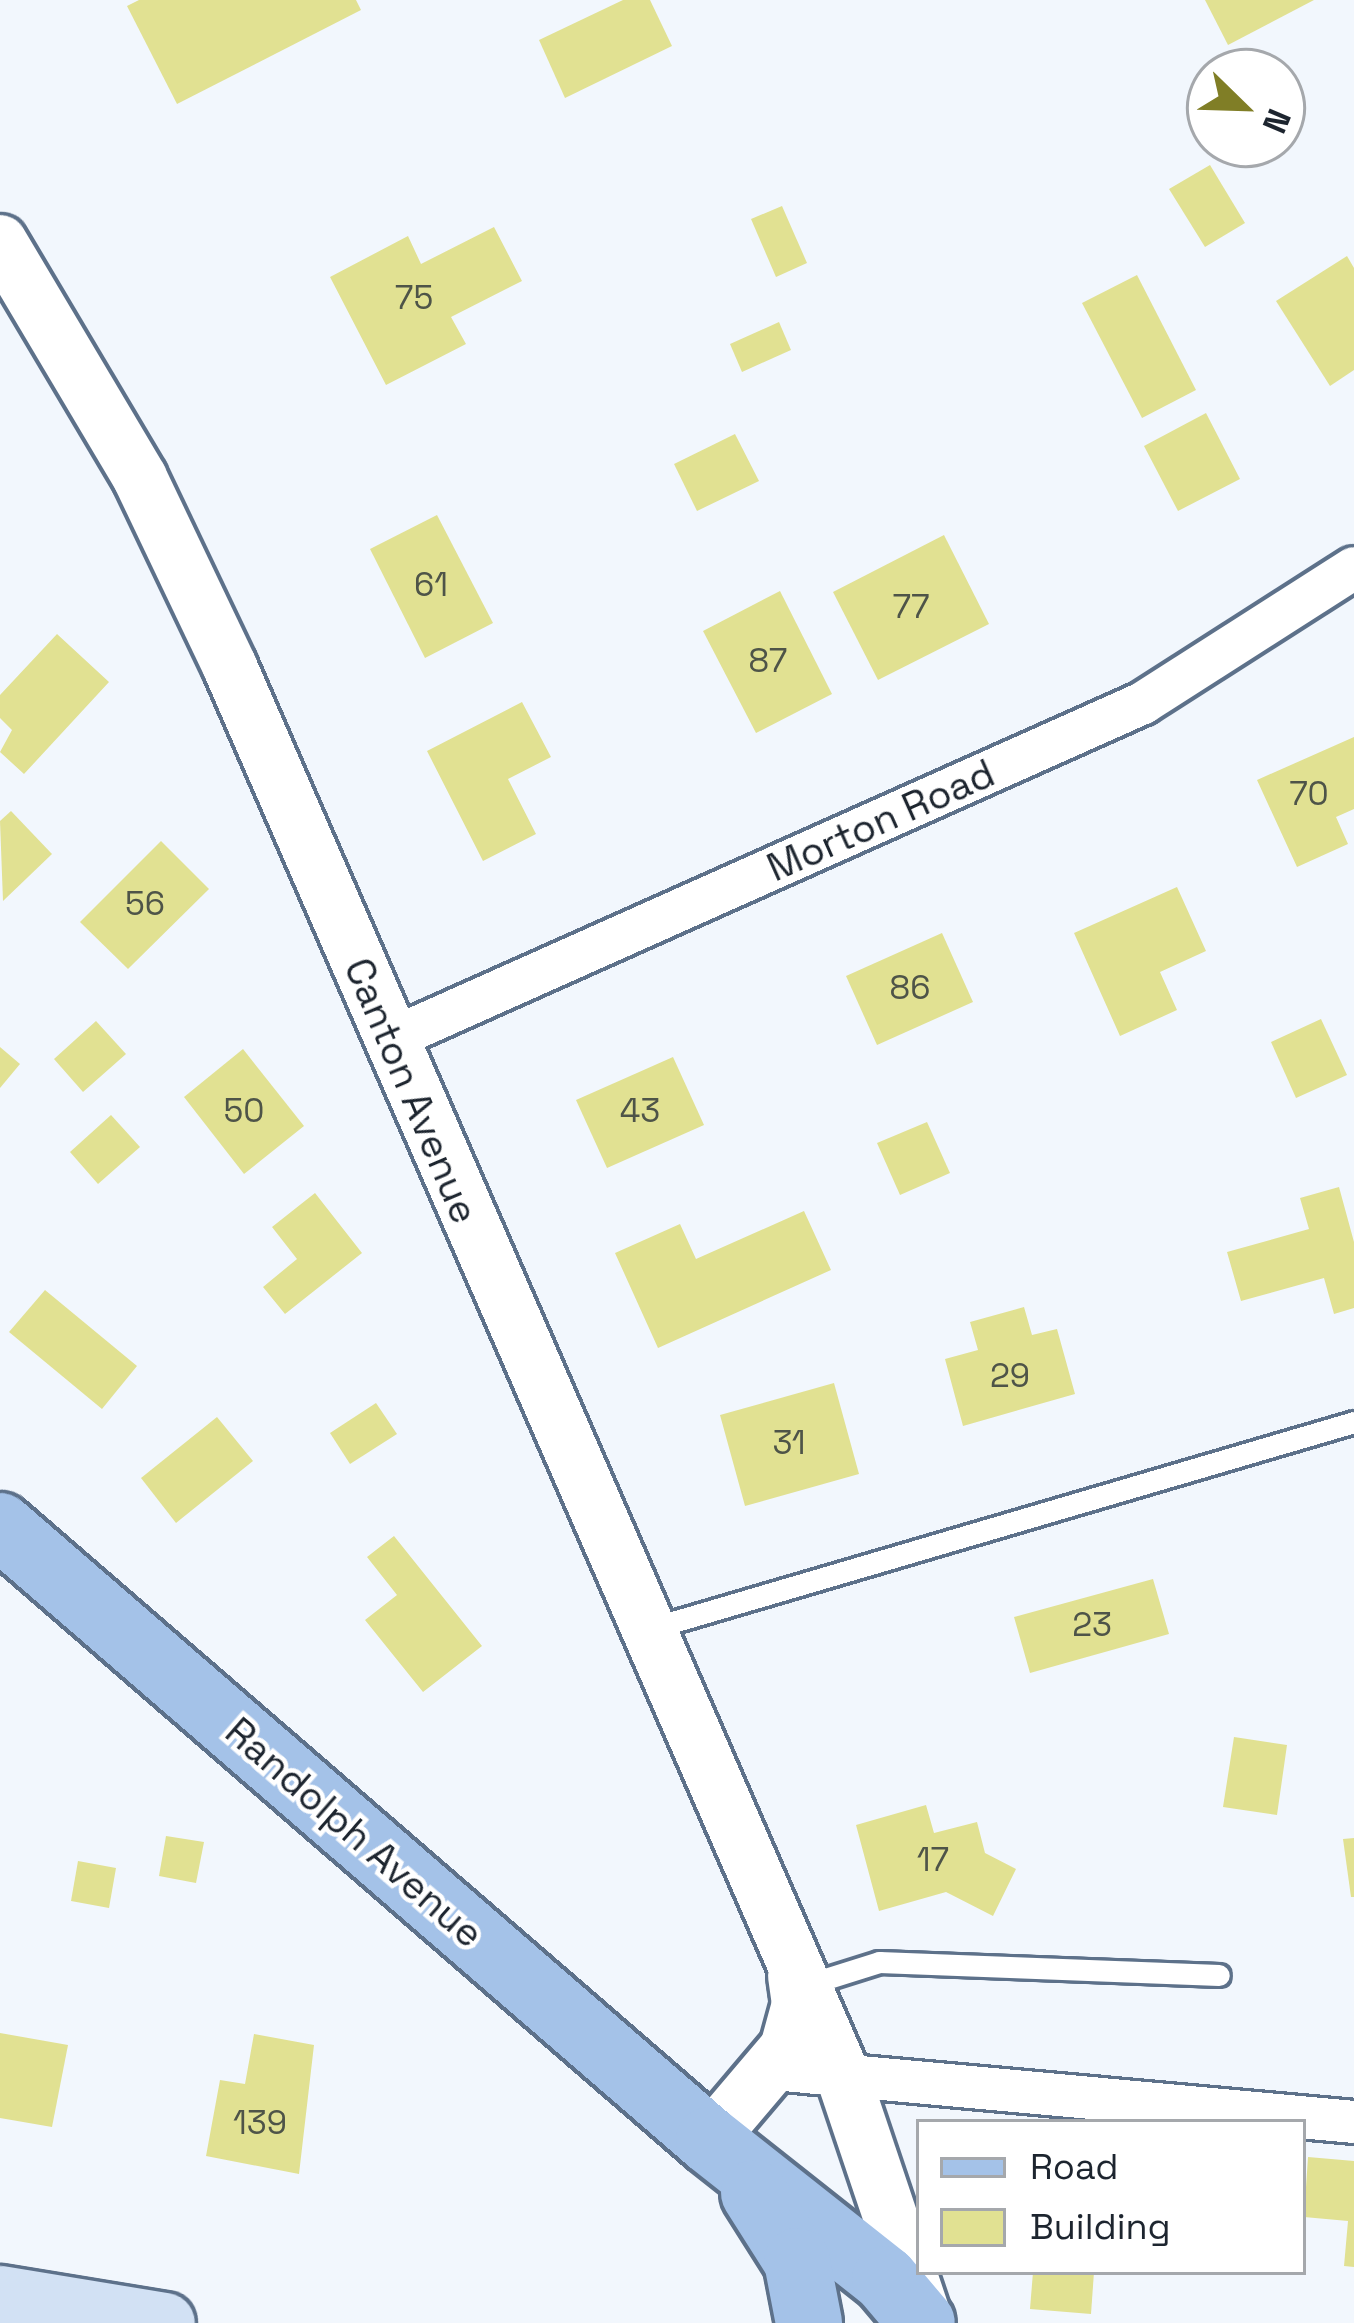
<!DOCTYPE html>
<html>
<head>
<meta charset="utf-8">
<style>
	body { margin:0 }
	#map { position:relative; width:1354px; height:2323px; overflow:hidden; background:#f2f7fd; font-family:"Space Grotesk",sans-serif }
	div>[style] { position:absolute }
	.building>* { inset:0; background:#e1e192 }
	.roads { filter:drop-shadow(3px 0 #5d718a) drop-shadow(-3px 0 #5d718a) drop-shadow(0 3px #5d718a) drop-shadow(0 -3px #5d718a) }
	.service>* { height:21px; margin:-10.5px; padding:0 10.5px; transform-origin:10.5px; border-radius:10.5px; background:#fff }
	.minor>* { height:42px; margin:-21px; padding:0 21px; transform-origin:21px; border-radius:21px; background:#fff }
	.tertiary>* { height:54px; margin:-27px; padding:0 27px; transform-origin:27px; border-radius:27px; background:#fff }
	.secondary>* { height:60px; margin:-30px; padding:0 30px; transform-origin:30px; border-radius:30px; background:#d2e1f4 }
	.primary>* { height:66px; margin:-33px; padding:0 33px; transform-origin:33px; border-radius:33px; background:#a4c2e8 }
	span { translate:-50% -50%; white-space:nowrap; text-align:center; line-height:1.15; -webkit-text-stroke:9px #fff; paint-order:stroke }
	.number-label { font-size:33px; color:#4e5448 }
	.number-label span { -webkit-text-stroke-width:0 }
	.street-label { font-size:39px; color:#1d252f }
	.legend { position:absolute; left:916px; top:2119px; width:390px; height:156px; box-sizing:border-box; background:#fff; border:3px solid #a5a8ac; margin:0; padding:15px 21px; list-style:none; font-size:36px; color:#1d252f }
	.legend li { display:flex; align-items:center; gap:24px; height:60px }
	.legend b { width:60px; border:3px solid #a5a8ac }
	.north { position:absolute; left:1186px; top:48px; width:120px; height:120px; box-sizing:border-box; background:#fff; border:3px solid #a5a8ac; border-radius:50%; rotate:113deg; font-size:33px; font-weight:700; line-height:48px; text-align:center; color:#1d252f }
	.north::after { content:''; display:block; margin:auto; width:42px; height:54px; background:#807e26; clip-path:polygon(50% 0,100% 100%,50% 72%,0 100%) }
</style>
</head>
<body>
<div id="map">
	<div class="building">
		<i style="clip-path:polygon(139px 0,356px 0,361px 10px,177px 104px,127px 6px)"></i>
		<i style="clip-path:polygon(623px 0,650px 0,672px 46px,565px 98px,539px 40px)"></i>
		<i style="clip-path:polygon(1205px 0,1314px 0,1228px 45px)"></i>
		<i style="clip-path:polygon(1210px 165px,1245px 223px,1205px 247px,1169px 189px)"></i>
		<i style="clip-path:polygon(782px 206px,807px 263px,776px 277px,751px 219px)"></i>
		<i style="clip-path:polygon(494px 227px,522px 281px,451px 317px,466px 344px,386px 385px,330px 277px,408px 236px,421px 264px)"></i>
		<i style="clip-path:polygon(1347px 256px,1354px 268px,1354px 370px,1330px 386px,1276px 301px)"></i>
		<i style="clip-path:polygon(1137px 275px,1196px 390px,1142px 418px,1082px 303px)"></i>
		<i style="clip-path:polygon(779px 322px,791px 350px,742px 372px,730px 344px)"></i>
		<i style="clip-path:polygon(1206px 413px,1240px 479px,1178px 511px,1144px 446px)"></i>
		<i style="clip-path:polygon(735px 434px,759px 481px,697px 511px,674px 464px)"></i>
		<i style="clip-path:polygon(437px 515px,493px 623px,425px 658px,370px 549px)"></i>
		<i style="clip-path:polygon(944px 535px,989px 624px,878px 680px,833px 592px)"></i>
		<i style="clip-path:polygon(780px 591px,832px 694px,756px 733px,703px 631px)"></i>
		<i style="clip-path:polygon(57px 634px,109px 682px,24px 774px,0 752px,12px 730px,0 718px,0 695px)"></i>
		<i style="clip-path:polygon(522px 702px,551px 757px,508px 779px,536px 834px,483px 861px,427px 751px)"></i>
		<i style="clip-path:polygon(1354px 737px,1354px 809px,1336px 817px,1348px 844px,1297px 867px,1257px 780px)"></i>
		<i style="clip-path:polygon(11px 811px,52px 854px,3px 901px,0 821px)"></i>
		<i style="clip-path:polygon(161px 841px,209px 889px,128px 969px,80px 922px)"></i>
		<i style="clip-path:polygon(1177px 887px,1206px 951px,1160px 972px,1177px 1010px,1120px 1036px,1074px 933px)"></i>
		<i style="clip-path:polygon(942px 933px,973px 1002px,877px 1045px,846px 976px)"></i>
		<i style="clip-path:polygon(1321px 1019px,1347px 1075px,1296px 1098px,1271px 1042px)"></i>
		<i style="clip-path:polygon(96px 1021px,126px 1054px,83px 1092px,54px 1059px)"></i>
		<i style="clip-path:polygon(0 1047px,20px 1064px,0 1088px)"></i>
		<i style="clip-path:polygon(243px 1049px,304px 1126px,244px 1174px,184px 1097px)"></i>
		<i style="clip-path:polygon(673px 1057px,704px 1125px,607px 1168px,576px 1100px)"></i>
		<i style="clip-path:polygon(111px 1115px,140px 1147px,98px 1184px,70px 1152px)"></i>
		<i style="clip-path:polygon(927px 1122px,950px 1173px,900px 1195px,877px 1143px)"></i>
		<i style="clip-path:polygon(1339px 1187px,1354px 1242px,1354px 1308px,1334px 1314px,1324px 1278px,1241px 1301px,1227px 1252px,1309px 1229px,1300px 1198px)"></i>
		<i style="clip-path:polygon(315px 1193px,362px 1253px,285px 1314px,263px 1287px,297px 1259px,272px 1227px)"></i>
		<i style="clip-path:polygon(804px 1211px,831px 1270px,658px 1348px,615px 1253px,680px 1224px,696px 1259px)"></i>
		<i style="clip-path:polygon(45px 1290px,137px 1366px,102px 1409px,9px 1332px)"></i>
		<i style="clip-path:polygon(1024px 1307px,1032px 1335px,1057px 1329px,1075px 1394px,963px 1426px,945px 1359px,978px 1350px,970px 1322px)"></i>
		<i style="clip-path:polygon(834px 1383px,859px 1474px,745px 1506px,720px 1415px)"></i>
		<i style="clip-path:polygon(376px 1403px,397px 1434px,350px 1464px,330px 1433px)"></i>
		<i style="clip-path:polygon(217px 1417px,253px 1461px,176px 1523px,141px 1478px)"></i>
		<i style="clip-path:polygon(394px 1536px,482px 1646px,423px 1692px,365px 1620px,397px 1595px,367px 1557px)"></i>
		<i style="clip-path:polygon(1153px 1579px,1169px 1634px,1030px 1673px,1014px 1617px)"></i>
		<i style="clip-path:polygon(1234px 1737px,1287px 1745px,1277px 1815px,1223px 1807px)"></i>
		<i style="clip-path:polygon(926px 1805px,934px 1833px,977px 1822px,985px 1853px,1016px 1869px,993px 1916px,946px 1892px,879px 1911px,856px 1825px)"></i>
		<i style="clip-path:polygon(166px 1836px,204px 1842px,196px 1883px,159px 1876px)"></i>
		<i style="clip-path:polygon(1354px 1838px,1354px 1897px,1351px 1897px,1343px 1839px)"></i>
		<i style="clip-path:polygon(78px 1861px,116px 1868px,109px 1908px,71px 1901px)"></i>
		<i style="clip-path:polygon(0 2033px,68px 2045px,52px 2127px,0 2118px)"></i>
		<i style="clip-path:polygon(254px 2034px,314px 2045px,299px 2174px,206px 2156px,220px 2080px,245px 2084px)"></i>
		<i style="clip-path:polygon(1308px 2157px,1354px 2161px,1354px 2267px,1344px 2266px,1348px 2221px,1304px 2217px)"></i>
		<i style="clip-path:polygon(1033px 2272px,1094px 2272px,1091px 2314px,1030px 2309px)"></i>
	</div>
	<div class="roads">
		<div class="service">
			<i style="left:649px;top:1629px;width:735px;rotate:-16.36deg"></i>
			<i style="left:803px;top:1986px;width:80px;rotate:-17.5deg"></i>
			<i style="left:879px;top:1962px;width:340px;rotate:2.2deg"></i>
		</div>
		<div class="minor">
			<i style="left:389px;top:1040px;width:826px;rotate:-24.08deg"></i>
			<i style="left:1143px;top:703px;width:250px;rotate:-32.6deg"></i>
			<i style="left:773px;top:2069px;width:583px;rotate:5.21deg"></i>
		</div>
		<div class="tertiary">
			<i style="left:0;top:242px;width:274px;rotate:59.3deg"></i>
			<i style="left:140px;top:478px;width:209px;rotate:64.5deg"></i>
			<i style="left:230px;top:667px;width:1533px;rotate:66.48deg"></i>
			<i style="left:842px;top:2073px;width:264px;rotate:71.4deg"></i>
			<i style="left:709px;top:2140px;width:121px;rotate:-49.7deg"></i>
			<i style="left:787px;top:2048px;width:46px;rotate:-74.7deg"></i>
			<i style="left:799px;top:2004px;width:28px;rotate:-98deg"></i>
		</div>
		<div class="secondary">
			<i style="left:0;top:2296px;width:167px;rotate:9.3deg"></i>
		</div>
		<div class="primary">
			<i style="left:0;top:1526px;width:938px;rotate:40.89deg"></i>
			<i style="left:709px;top:2140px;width:224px;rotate:38.3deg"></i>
			<i style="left:885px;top:2279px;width:57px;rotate:49.9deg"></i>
			<i style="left:754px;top:2193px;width:80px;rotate:57.7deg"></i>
			<i style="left:797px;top:2261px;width:63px;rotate:79deg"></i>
		</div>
	</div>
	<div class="number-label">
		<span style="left:414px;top:299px">75</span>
		<span style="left:431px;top:586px">61</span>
		<span style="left:911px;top:608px">77</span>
		<span style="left:768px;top:662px">87</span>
		<span style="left:1309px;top:795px">70</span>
		<span style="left:145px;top:905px">56</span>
		<span style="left:910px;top:989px">86</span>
		<span style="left:244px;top:1112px">50</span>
		<span style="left:640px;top:1112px">43</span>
		<span style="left:1010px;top:1377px">29</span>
		<span style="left:789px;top:1444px">31</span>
		<span style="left:1092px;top:1626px">23</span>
		<span style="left:933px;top:1861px">17</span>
		<span style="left:260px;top:2124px">139</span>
	</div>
	<div class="street-label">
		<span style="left:881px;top:821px;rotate:-24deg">Morton Road</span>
		<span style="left:411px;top:1091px;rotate:67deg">Canton Avenue</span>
		<span style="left:354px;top:1833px;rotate:41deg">Randolph Avenue</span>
	</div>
	<ul class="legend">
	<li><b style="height:15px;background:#a4c2e8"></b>Road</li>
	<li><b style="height:33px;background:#e1e192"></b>Building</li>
	</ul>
	<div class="north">N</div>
</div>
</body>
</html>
